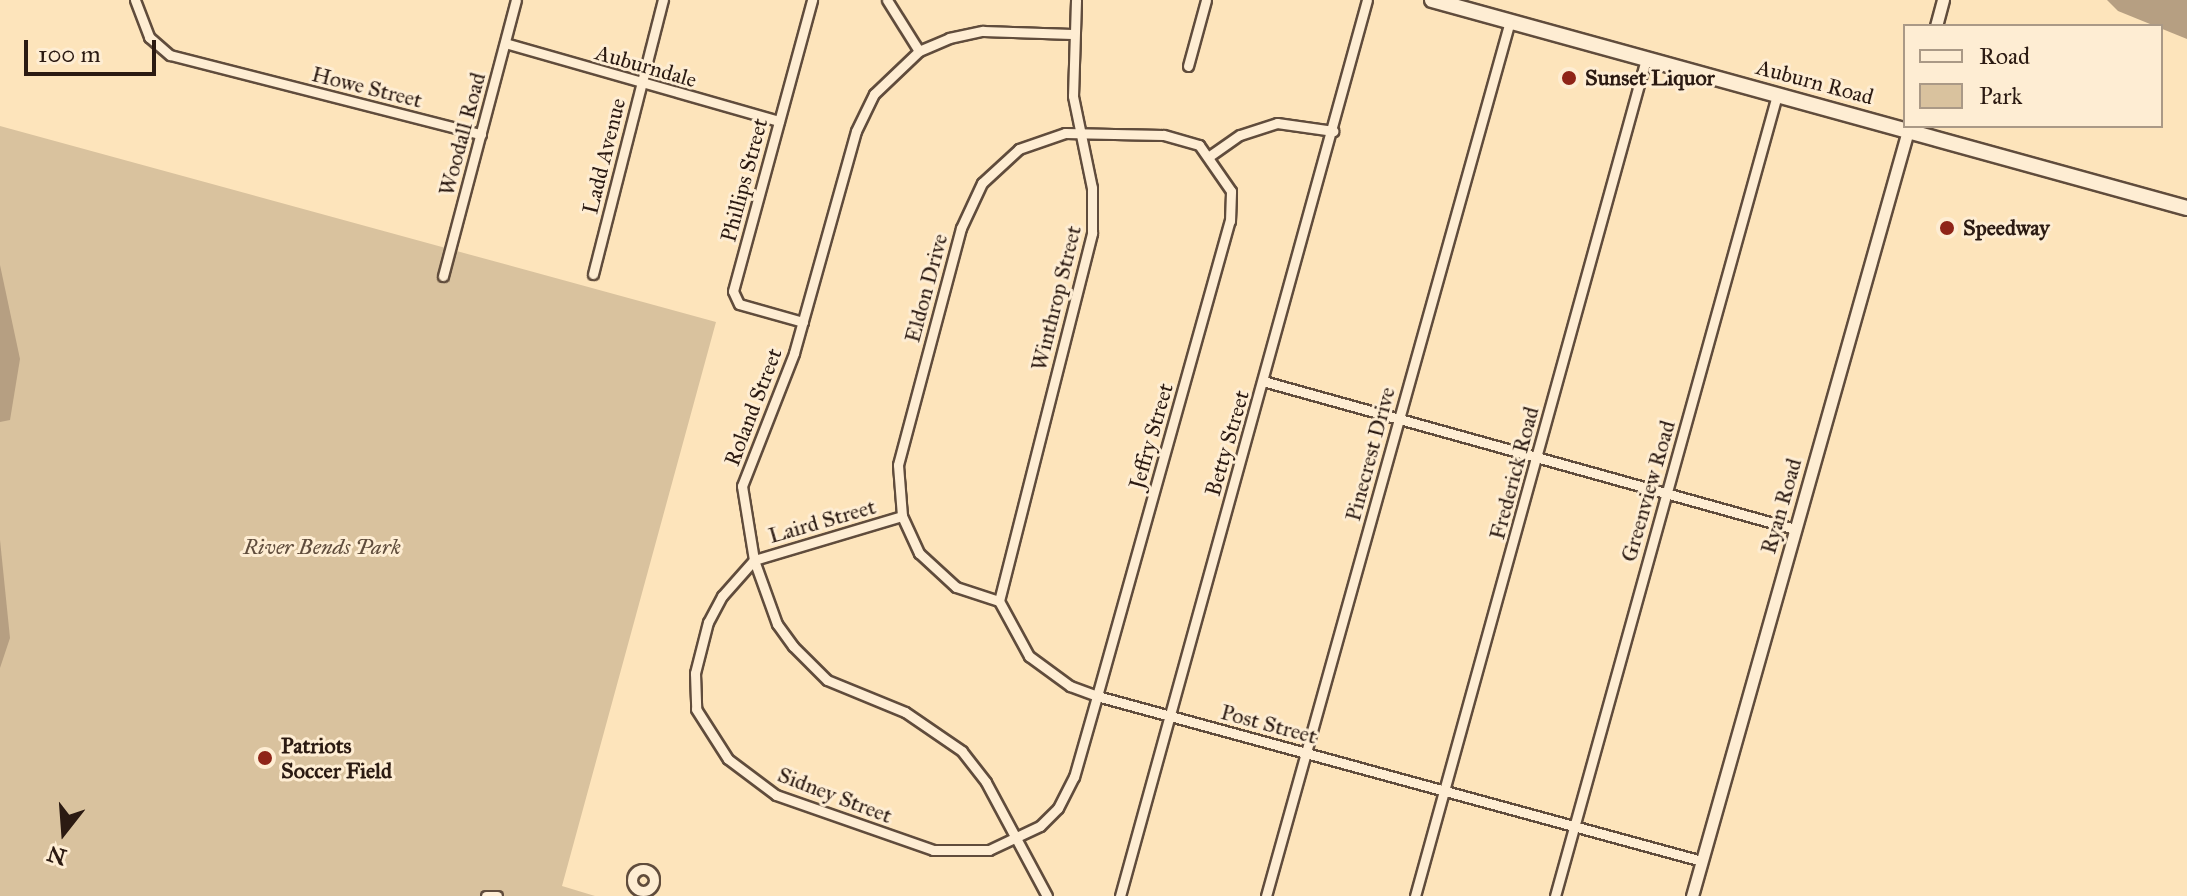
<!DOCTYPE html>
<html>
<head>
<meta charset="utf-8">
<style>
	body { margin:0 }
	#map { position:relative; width:2187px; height:896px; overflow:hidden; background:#fde4bb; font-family:"IM FELL Great Primer",serif }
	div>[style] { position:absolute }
	.green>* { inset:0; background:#d9c29e }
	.water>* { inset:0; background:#b69f82 }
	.roads { filter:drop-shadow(2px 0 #604c3c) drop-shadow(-2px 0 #604c3c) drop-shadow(0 2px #604c3c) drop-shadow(0 -2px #604c3c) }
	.minor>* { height:9px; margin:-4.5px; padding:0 4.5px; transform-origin:4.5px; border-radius:4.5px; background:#feedd3 }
	.minor>.ring { margin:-4.5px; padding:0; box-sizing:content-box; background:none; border:9px solid #feedd3; border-radius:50% }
	.tertiary>* { height:11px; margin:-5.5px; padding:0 5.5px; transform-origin:5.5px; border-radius:5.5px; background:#feedd3 }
	.secondary>* { height:14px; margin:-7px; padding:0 7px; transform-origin:7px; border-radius:7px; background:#feedd3 }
	.dots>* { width:22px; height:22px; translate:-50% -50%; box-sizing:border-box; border:4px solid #feedd3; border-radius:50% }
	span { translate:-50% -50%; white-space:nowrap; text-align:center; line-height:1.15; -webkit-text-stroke:6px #feedd3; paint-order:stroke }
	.street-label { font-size:22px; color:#2b1a12 }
	.poi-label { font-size:22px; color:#2b1a12; font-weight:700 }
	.left { translate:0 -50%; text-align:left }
	.park-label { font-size:22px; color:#5f4c3c; font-style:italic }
	.legend { position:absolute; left:1903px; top:24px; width:260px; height:104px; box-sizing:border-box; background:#feedd3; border:2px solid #aa9986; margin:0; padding:10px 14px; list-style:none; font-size:24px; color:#2b1a12 }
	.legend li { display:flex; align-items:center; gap:16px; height:40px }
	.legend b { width:40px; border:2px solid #aa9986 }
	.north { position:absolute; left:24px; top:792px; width:80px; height:80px; -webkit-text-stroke:6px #feedd3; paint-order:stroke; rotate:197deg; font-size:22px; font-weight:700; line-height:32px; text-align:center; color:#2b1a12 }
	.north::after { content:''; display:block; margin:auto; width:28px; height:36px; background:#2b1a12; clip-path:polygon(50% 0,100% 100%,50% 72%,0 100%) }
	.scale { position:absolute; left:24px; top:40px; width:132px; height:36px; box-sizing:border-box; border:4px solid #2b1a12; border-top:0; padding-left:10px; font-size:24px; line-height:28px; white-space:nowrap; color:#2b1a12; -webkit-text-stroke:6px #feedd3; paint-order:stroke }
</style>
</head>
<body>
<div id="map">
	<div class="green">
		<i style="clip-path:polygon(0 126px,716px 322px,562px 886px,595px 896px,0 896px)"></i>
	</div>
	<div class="water">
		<i style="clip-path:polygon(2107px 0,2187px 0,2187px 39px,2118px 11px)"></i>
		<i style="clip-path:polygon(0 265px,20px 359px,10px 420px,0 422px)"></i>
		<i style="clip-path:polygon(0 540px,10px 638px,0 668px)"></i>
	</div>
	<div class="roads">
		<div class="minor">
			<i style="left:135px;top:0;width:40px;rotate:69deg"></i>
			<i style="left:149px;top:37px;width:28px;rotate:41deg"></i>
			<i style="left:170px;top:55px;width:321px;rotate:14.3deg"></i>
			<i style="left:887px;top:0;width:60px;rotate:57.9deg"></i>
			<i style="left:505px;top:43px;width:285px;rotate:15.9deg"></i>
			<i style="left:1188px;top:66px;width:68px;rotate:-74.7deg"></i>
			<i style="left:1211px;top:155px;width:35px;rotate:-35deg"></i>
			<i style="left:1240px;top:135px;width:39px;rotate:-18deg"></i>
			<i style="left:1277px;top:123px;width:57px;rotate:8.1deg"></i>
			<i style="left:593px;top:274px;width:283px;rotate:-75.7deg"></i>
			<i style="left:443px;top:276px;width:285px;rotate:-75.2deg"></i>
			<i style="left:803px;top:322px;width:66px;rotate:-164.3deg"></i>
			<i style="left:739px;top:304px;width:14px;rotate:-115deg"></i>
			<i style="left:733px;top:291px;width:302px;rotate:-74.8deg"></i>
			<i style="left:1263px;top:381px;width:552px;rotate:15.55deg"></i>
			<i style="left:902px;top:516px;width:154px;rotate:163.4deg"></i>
			<i style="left:754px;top:560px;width:48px;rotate:131.6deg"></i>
			<i style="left:722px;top:596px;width:30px;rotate:118deg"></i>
			<i style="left:708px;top:622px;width:53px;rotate:104.3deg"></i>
			<i style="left:695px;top:673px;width:36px;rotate:88deg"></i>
			<i style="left:696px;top:709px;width:59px;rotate:57.4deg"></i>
			<i style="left:728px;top:759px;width:60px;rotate:36.9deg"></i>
			<i style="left:776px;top:795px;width:166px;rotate:19.3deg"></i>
			<i style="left:933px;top:850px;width:56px"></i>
			<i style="left:989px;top:850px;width:56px;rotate:-25.2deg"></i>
			<i style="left:1040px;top:826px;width:25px;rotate:-45deg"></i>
			<i style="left:1058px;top:808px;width:35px;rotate:-63deg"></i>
			<i style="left:1074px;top:777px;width:84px;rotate:-74.1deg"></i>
			<i style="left:1097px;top:696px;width:493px;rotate:-74.4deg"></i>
			<i style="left:1230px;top:221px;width:30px;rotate:-88deg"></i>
			<i style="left:1231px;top:191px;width:56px;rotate:-124.8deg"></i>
			<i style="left:1199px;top:145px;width:37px;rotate:-164deg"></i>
			<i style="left:1163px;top:135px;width:98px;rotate:-178.8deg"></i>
			<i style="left:1065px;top:133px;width:49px;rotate:160.8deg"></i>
			<i style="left:1019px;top:149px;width:50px;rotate:137.4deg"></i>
			<i style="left:982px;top:183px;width:50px;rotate:115deg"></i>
			<i style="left:961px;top:228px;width:245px;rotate:104.9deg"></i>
			<i style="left:898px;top:465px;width:51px;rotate:85.5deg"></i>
			<i style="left:902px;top:516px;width:41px;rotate:65.3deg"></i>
			<i style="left:919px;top:553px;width:50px;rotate:42.6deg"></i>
			<i style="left:956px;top:587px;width:45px;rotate:18deg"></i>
			<i style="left:999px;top:601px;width:63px;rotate:61.4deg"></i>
			<i style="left:1029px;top:656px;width:51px;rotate:36.2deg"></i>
			<i style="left:1070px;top:686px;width:29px;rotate:20deg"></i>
			<i style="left:1097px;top:696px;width:627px;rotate:15.26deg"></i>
			<i style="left:999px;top:601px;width:380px;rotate:-75.8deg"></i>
			<i style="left:1092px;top:233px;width:45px;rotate:-90deg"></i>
			<i style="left:1092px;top:188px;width:94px;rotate:-101.7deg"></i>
			<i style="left:1073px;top:96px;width:96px;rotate:-88.2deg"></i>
			<i class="ring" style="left:632px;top:869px;width:13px;height:13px"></i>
			<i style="left:486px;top:896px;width:11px"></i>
			<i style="left:1047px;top:896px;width:129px;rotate:-118.2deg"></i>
			<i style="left:986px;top:782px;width:39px;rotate:-128deg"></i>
			<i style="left:962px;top:751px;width:69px;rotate:-145.6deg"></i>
			<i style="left:905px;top:712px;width:84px;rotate:-157.7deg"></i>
			<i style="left:827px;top:680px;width:48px;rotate:-135deg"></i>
			<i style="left:793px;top:646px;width:27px;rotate:-126deg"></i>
			<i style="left:777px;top:624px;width:68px;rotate:-109.8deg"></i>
			<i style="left:754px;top:560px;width:75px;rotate:-99.2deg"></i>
			<i style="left:742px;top:486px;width:143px;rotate:-68.6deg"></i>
			<i style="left:794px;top:353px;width:230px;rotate:-74.4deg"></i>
			<i style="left:856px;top:131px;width:41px;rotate:-64.1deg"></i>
			<i style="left:874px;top:94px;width:62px;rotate:-43.7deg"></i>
			<i style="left:919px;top:51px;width:33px;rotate:-23deg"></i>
			<i style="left:949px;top:38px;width:35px;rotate:-12deg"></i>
			<i style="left:983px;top:31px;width:89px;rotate:1.9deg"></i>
			<i style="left:1120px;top:896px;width:929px;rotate:-74.59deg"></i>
			<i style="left:1266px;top:896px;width:908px;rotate:-74.42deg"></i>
			<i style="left:1415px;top:896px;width:868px;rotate:-74.57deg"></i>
			<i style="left:1555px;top:896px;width:831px;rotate:-74.51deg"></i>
		</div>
		<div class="tertiary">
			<i style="left:1936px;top:26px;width:27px;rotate:-75deg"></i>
			<i style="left:1692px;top:896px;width:799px;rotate:-74.24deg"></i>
		</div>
		<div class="secondary">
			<i style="left:1432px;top:0;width:783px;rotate:15.4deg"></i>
		</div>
	</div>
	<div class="dots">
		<i style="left:1569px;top:78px;background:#8f2418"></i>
		<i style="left:1947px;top:228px;background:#8f2418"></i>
		<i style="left:265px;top:758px;background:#8f2418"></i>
	</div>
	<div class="street-label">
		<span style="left:646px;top:66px;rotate:16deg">Auburndale</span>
		<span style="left:1815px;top:82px;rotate:15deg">Auburn Road</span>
		<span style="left:367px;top:87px;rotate:14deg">Howe Street</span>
		<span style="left:462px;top:134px;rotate:-75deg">Woodall Road</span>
		<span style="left:604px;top:156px;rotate:-76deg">Ladd Avenue</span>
		<span style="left:744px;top:180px;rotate:-75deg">Phillips Street</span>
		<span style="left:926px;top:288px;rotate:-75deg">Eldon Drive</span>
		<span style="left:1056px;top:298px;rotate:-76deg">Winthrop Street</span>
		<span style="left:753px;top:407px;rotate:-69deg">Roland Street</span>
		<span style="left:1151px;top:436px;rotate:-74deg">Jeffry Street</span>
		<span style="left:1227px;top:443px;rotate:-74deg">Betty Street</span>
		<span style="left:1370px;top:454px;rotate:-75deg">Pinecrest Drive</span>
		<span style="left:1514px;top:473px;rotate:-75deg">Frederick Road</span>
		<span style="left:1648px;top:491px;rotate:-74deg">Greenview Road</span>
		<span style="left:1781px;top:506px;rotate:-74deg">Ryan Road</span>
		<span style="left:822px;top:521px;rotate:-16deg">Laird Street</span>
		<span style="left:1269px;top:724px;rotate:15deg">Post Street</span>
		<span style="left:835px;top:795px;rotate:21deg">Sidney Street</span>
	</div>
	<div class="poi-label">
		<span class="left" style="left:1585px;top:78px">Sunset Liquor</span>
		<span class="left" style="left:1963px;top:228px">Speedway</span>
		<span class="left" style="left:281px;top:758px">Patriots<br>Soccer Field</span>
	</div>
	<div class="park-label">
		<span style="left:322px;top:547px">River Bends Park</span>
	</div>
	<ul class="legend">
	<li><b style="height:10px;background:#feedd3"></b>Road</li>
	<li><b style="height:22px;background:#d9c29e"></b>Park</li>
	</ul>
	<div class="north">N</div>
	<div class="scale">100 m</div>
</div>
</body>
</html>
